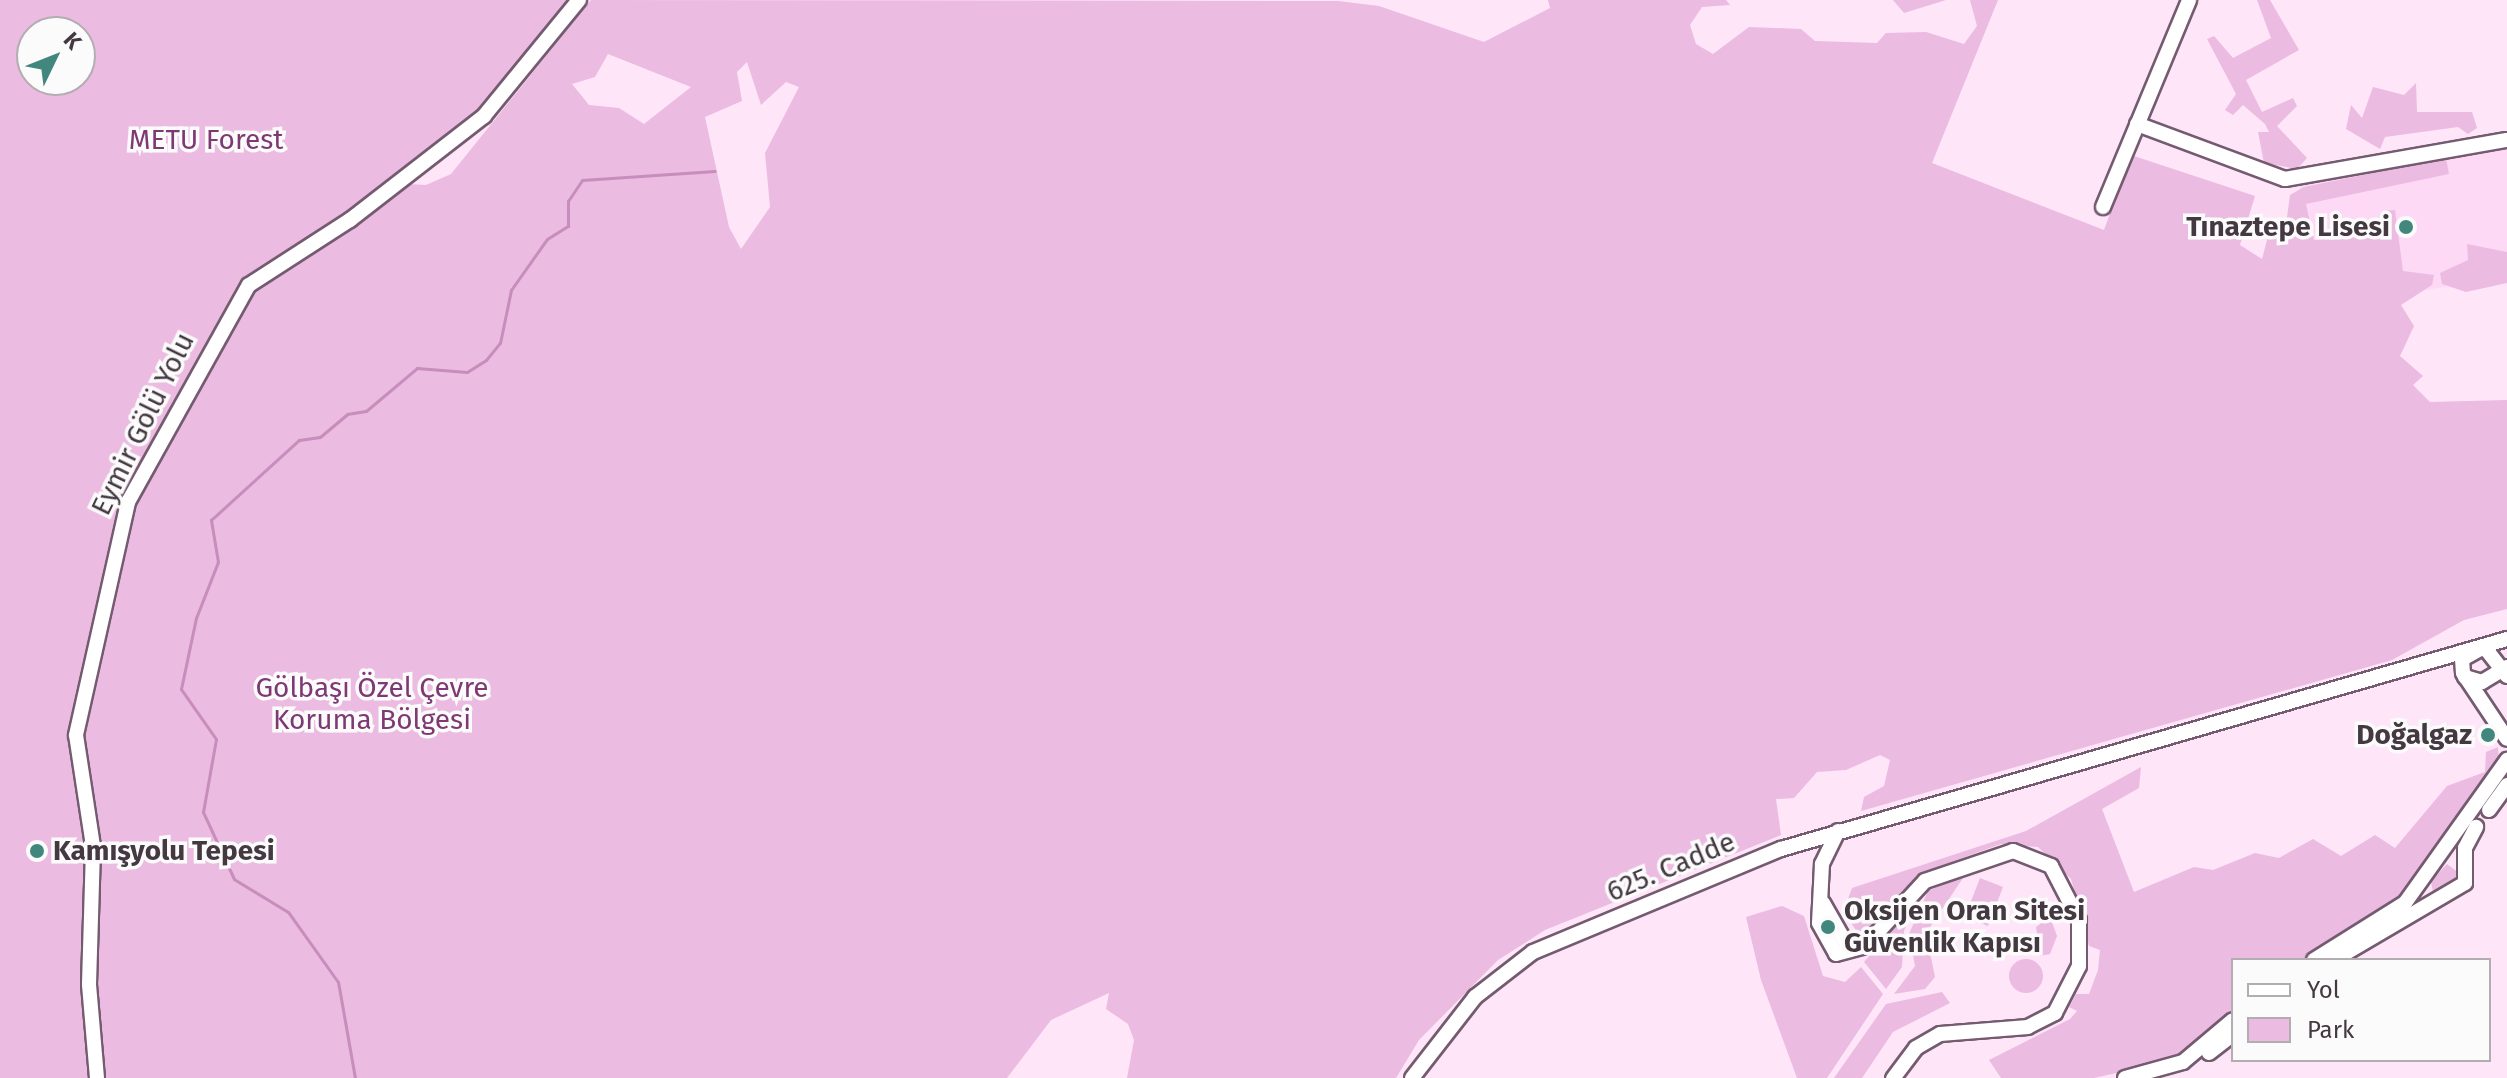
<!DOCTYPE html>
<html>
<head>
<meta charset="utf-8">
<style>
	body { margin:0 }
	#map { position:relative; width:2507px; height:1078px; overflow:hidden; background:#fee5f8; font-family:"Fira Sans",sans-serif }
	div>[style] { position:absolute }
	.built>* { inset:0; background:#fed9f6 }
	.green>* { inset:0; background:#ebbbe1 }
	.round { border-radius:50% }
	.stream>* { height:3px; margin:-1.5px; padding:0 1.5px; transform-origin:1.5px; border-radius:1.5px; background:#c78dbc }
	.roads { filter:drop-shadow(2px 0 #745b6f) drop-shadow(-2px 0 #745b6f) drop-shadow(0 2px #745b6f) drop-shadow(0 -2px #745b6f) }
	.minor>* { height:14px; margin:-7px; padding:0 7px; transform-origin:7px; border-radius:7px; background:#fff }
	.dots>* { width:22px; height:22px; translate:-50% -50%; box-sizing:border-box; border:4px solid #fbfbfb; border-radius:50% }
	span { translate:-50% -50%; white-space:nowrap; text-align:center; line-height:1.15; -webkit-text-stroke:7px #fbfbfb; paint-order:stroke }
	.park-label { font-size:28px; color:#7e3974 }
	.poi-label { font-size:28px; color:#443841; font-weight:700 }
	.right { translate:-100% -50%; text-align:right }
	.left { translate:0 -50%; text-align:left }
	.street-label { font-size:28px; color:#443841 }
	.legend { position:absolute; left:2231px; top:958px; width:260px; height:104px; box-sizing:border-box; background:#fbfbfb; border:2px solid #b2adb1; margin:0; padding:10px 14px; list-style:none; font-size:24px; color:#443841 }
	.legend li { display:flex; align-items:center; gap:16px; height:40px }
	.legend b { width:40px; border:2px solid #b2adb1 }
	.north { position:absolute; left:16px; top:16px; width:80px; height:80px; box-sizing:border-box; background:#fbfbfb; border:2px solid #b2adb1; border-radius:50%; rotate:47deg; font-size:22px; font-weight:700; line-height:32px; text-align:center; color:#443841 }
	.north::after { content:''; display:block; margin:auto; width:28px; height:36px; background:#42877e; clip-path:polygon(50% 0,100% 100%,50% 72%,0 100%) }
</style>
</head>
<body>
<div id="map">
	<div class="built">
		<i style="clip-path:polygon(2507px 140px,2507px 278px,2403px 293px,2307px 254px,2299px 179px)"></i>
	</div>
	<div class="green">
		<i style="clip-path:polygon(evenodd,0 0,579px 0,514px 86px,408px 184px,426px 185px,451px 174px,591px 0,1338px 1px,1379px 6px,1484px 42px,1550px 8px,1548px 0,1726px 0,1730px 5px,1702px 7px,1690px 25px,1696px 44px,1713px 54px,1749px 27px,1801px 29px,1815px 41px,1877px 43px,1886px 33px,1926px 32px,1964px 44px,1977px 26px,1970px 0,1998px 0,1932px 163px,2104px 230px,2131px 155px,2255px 196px,2240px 245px,2262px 259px,2268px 236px,2284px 239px,2290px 195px,2304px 187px,2446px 158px,2449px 174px,2306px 204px,2314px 240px,2384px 230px,2384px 211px,2395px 210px,2403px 271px,2434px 275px,2432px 285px,2401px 305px,2414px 326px,2400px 356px,2423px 376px,2413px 385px,2430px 402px,2507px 400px,2507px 609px,2464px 620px,2392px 660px,1861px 811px,1864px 797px,1884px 786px,1890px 760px,1880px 755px,1846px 770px,1817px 772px,1794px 798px,1776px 799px,1781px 835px,1545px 930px,1498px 960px,1419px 1040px,1396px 1078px,1127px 1078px,1134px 1040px,1128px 1024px,1106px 1009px,1109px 993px,1051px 1020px,1007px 1078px,0 1078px,0 0,32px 32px,80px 32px,80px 80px,32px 80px,32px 32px,0 0,608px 54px,691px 87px,644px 124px,619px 108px,589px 105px,572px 84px,595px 77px,608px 54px,0 0,747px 62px,761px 105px,786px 82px,799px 87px,765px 153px,770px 207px,741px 249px,729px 227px,705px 117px,742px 101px,737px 72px,747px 62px)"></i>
		<i style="clip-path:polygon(1893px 0,1946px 0,1904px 13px)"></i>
		<i style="clip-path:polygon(2257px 0,2270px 0,2299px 50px,2246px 80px,2262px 112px,2293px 98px,2297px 106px,2277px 126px,2307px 158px,2297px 169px,2264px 163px,2258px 132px,2269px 132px,2265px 124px,2243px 105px,2233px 115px,2225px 110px,2236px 94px,2207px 39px,2214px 36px,2233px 58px,2271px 38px)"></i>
		<i style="clip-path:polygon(2416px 83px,2417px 112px,2472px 112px,2477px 128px,2468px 134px,2458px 127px,2385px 137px,2380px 149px,2346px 129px,2351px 105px,2362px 118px,2373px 87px,2404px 95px)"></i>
		<i style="clip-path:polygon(2467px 244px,2507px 252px,2507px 283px,2466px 292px,2442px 284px,2440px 273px,2468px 260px)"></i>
		<i style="clip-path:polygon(2498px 747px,2499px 764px,2399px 901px,2303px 960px,2233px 960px,2233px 1012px,2179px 1059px,2094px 1078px,2001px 1078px,1989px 1060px,2070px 1019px,2077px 1011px,2069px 1007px,2076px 994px,2089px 994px,2098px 970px,2100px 950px,2089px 946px,2071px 879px,2038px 847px,2001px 844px,1929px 870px,1860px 938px,1844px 910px,1852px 888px,2026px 831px,2141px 767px,2139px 788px,2102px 809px,2134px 892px,2194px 867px,2213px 870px,2255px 853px,2279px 858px,2313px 839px,2341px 856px,2375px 835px,2395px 848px,2447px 786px,2485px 772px,2486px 752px)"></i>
		<i style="clip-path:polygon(2447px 864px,2463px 876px,2433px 892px,2431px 881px)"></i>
		<i style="clip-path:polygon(1965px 875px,1926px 933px,1935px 977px,1925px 989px,1894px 994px,1915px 966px,1909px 934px,1928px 891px)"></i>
		<i style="clip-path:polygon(1980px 878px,2003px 887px,1988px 926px,1965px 917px)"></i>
		<i style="clip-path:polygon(1917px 901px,1904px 931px,1902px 967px,1886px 989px,1864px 962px)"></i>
		<i style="clip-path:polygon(1782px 906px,1804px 916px,1823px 976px,1845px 982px,1861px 967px,1883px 994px,1827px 1078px,1797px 1078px,1761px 980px,1746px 917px)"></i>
		<i style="clip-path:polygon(2050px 917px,2057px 936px,2050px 954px,2040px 956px,2036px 927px)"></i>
		<i class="round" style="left:2009px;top:959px;width:34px;height:34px"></i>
		<i style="clip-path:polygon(1942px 992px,1950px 1003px,1893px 1032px,1862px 1078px,1834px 1078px,1886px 1004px)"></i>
	</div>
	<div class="stream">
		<i style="left:355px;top:1078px;width:97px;rotate:-100deg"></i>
		<i style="left:338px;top:982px;width:86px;rotate:-125.5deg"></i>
		<i style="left:288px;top:912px;width:63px;rotate:-148.6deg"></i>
		<i style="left:234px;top:879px;width:74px;rotate:-114.8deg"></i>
		<i style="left:203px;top:812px;width:74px;rotate:-79.9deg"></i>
		<i style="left:216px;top:739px;width:61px;rotate:-125deg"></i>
		<i style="left:181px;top:689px;width:73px;rotate:-78.1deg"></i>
		<i style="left:196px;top:618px;width:60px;rotate:-68.6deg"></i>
		<i style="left:218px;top:562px;width:43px;rotate:-99.5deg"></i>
		<i style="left:211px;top:520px;width:119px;rotate:-42.3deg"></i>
		<i style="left:299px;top:440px;width:21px;rotate:-8deg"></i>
		<i style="left:320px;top:437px;width:35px;rotate:-40deg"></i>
		<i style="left:347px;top:414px;width:19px;rotate:-9deg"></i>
		<i style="left:366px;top:411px;width:67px;rotate:-40.1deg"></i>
		<i style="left:417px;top:368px;width:50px;rotate:4.6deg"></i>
		<i style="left:467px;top:372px;width:22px;rotate:-32deg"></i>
		<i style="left:486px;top:360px;width:22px;rotate:-51deg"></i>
		<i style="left:500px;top:343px;width:54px;rotate:-78.3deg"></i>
		<i style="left:511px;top:290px;width:62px;rotate:-54.8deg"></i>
		<i style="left:547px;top:239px;width:25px;rotate:-32deg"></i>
		<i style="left:568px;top:226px;width:25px;rotate:-90deg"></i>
		<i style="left:568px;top:201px;width:25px;rotate:-56deg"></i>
		<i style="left:582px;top:180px;width:133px;rotate:-3.9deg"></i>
	</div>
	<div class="roads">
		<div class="minor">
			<i style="left:2137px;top:124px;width:158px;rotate:20.4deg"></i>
			<i style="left:2285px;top:179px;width:225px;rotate:-10deg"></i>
			<i style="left:2103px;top:207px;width:224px;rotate:-67.4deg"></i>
			<i style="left:2507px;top:676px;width:37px;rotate:-128deg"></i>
			<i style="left:2484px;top:647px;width:25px;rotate:151deg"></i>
			<i style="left:2462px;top:659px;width:14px;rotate:86deg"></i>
			<i style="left:2463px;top:673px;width:79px;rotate:56.3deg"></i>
			<i style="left:2465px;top:677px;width:18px;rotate:16deg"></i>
			<i style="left:2482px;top:682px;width:29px;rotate:-31deg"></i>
			<i style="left:2489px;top:810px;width:31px;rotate:-54deg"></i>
			<i style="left:1838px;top:831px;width:37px;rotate:116deg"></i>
			<i style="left:1822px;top:864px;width:59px;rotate:92.9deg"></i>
			<i style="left:1819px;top:923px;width:35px;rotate:61deg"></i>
			<i style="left:1836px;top:954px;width:30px;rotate:-15deg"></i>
			<i style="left:1865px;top:946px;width:88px;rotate:-47.3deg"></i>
			<i style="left:1925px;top:881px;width:93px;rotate:-18.8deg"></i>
			<i style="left:2013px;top:851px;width:41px;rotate:21.5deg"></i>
			<i style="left:2051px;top:866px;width:61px;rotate:62.6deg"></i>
			<i style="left:2079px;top:920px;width:46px;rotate:90deg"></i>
			<i style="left:2079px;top:966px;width:53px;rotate:117.1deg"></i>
			<i style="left:2055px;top:1013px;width:30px;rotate:153deg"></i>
			<i style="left:2028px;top:1027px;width:88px;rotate:175.5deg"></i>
			<i style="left:1940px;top:1034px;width:28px;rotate:150deg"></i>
			<i style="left:1916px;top:1048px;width:38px;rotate:127deg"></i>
			<i style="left:1823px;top:903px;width:48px;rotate:60.3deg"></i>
			<i style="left:1847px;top:945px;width:14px;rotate:8deg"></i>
			<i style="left:2314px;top:960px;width:107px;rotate:-32.1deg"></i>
			<i style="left:2405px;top:903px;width:176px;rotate:-54.5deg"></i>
			<i style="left:2334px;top:960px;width:152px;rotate:-30.4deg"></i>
			<i style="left:2465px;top:883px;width:35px;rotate:-90deg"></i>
			<i style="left:2465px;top:848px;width:24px;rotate:-62deg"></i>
			<i style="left:2209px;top:1053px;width:31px;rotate:-38deg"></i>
			<i style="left:97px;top:1078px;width:94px;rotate:-94.9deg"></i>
			<i style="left:89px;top:984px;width:138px;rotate:-88.3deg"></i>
			<i style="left:93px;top:846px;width:112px;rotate:-98.7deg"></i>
			<i style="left:76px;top:735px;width:239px;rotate:-77.4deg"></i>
			<i style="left:128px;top:502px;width:248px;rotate:-60.9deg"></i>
			<i style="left:249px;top:285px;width:120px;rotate:-32.8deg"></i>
			<i style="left:350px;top:220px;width:170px;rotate:-37.8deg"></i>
			<i style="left:484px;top:116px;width:150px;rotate:-50.7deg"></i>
			<i style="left:1412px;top:1078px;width:103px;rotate:-52.1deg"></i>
			<i style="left:1475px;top:997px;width:73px;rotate:-37.8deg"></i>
			<i style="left:1533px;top:952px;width:269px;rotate:-22.6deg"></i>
			<i style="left:1781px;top:849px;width:756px;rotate:-16.13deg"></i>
			<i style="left:2125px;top:1078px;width:60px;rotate:-15.4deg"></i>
			<i style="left:2183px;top:1062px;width:65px;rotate:-40deg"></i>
		</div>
	</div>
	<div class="dots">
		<i style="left:2406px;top:227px;background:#42877e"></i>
		<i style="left:2488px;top:735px;background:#42877e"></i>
		<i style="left:37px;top:851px;background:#42877e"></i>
		<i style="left:1828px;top:927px;background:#42877e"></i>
	</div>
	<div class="park-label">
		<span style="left:206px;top:140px">METU Forest</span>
		<span style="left:372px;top:704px">Gölbaşı Özel Çevre<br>Koruma Bölgesi</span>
	</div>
	<div class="poi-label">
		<span class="right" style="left:2390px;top:227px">Tınaztepe Lisesi</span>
		<span class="right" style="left:2472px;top:735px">Doğalgaz</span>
		<span class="left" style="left:53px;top:851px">Kamışyolu Tepesi</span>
		<span class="left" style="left:1844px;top:927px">Oksijen Oran Sitesi<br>Güvenlik Kapısı</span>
	</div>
	<div class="street-label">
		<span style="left:143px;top:424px;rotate:-64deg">Eymir Gölü Yolu</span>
		<span style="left:1671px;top:867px;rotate:-23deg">625. Cadde</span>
	</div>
	<ul class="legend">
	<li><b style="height:10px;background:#fff"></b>Yol</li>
	<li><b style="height:22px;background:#ebbbe1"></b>Park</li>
	</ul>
	<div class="north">K</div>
</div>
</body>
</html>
